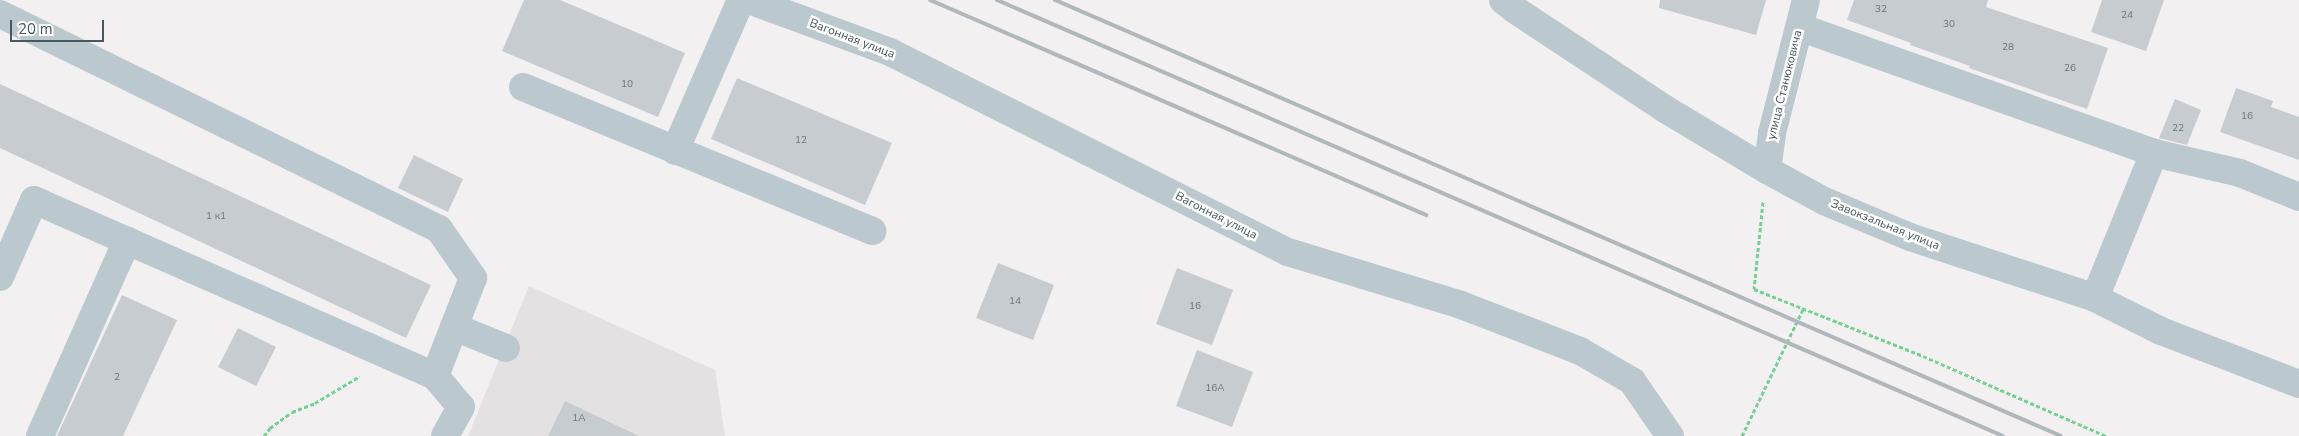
<!DOCTYPE html>
<html>
<head>
<meta charset="utf-8">
<style>
	body { margin:0 }
	#map { position:relative; width:2299px; height:436px; overflow:hidden; background:#f3f0f1; font-family:"Nunito Sans",sans-serif }
	div>[style] { position:absolute }
	.education>* { inset:0; background:#e4e1e3 }
	.building>* { inset:0; background:#c7ccd0 }
	.path>* { height:3px; margin-top:-1.5px; transform-origin:0; background:repeating-linear-gradient(90deg,#71d391 0 4px,transparent 0 6.5px) }
	.minor>* { height:28px; margin:-14px; padding:0 14px; transform-origin:14px; border-radius:14px; background:#bbc8ce }
	.rail>* { height:4px; margin:-2px; padding:0 2px; transform-origin:2px; border-radius:2px; background:#b2b7bb }
	span { translate:-50% -50%; white-space:nowrap; text-align:center; line-height:1.15; -webkit-text-stroke:5px #fff; paint-order:stroke }
	.number-label { font-size:10px; color:#67757b }
	.number-label span { -webkit-text-stroke-width:0 }
	.street-label { font-size:12px; color:#47585f }
	.scale { position:absolute; left:10px; top:20px; width:94px; height:22px; box-sizing:border-box; border:2px solid #47585f; border-top:0; padding-left:6px; font-size:15px; line-height:18px; white-space:nowrap; color:#47585f; -webkit-text-stroke:4px #fff; paint-order:stroke }
</style>
</head>
<body>
<div id="map">
	<div class="education">
		<i style="clip-path:polygon(529px 286px,715px 370px,725px 436px,468px 436px)"></i>
	</div>
	<div class="building">
		<i style="clip-path:polygon(524px 0,560px 0,685px 53px,658px 117px,502px 51px)"></i>
		<i style="clip-path:polygon(1660px 0,1766px 0,1756px 35px,1659px 8px)"></i>
		<i style="clip-path:polygon(1854px 0,1988px 0,1986px 7px,2108px 48px,2087px 109px,1969px 68px,1970px 66px,1910px 45px,1911px 43px,1847px 20px)"></i>
		<i style="clip-path:polygon(2102px 0,2164px 0,2146px 51px,2091px 32px)"></i>
		<i style="clip-path:polygon(737px 78px,892px 143px,865px 205px,711px 139px)"></i>
		<i style="clip-path:polygon(0 84px,431px 285px,406px 338px,0 148px)"></i>
		<i style="clip-path:polygon(2236px 88px,2273px 101px,2271px 107px,2299px 117px,2299px 160px,2220px 132px)"></i>
		<i style="clip-path:polygon(2175px 99px,2201px 110px,2187px 145px,2159px 138px)"></i>
		<i style="clip-path:polygon(414px 155px,463px 179px,448px 212px,398px 188px)"></i>
		<i style="clip-path:polygon(998px 263px,1054px 285px,1033px 340px,976px 318px)"></i>
		<i style="clip-path:polygon(1177px 268px,1233px 290px,1212px 345px,1156px 324px)"></i>
		<i style="clip-path:polygon(122px 295px,177px 320px,123px 436px,57px 436px)"></i>
		<i style="clip-path:polygon(238px 328px,276px 347px,256px 386px,218px 367px)"></i>
		<i style="clip-path:polygon(1197px 350px,1253px 372px,1232px 427px,1176px 406px)"></i>
		<i style="clip-path:polygon(565px 401px,639px 436px,548px 436px)"></i>
	</div>
	<div class="path">
		<i style="left:1763px;top:202px;width:87px;rotate:95.9deg"></i>
		<i style="left:1754px;top:289px;width:182px;rotate:21.6deg"></i>
		<i style="left:1923px;top:356px;width:200px;rotate:23.6deg"></i>
		<i style="left:264px;top:436px;width:10px;rotate:-53deg"></i>
		<i style="left:270px;top:428px;width:27px;rotate:-36deg"></i>
		<i style="left:292px;top:412px;width:25px;rotate:-21deg"></i>
		<i style="left:315px;top:403px;width:52px;rotate:-31deg"></i>
		<i style="left:1742px;top:436px;width:141px;rotate:-64.3deg"></i>
	</div>
	<div class="minor">
		<i style="left:749px;top:0;width:150px;rotate:20.2deg"></i>
		<i style="left:890px;top:52px;width:445px;rotate:26.7deg"></i>
		<i style="left:1288px;top:252px;width:181px;rotate:17deg"></i>
		<i style="left:1461px;top:305px;width:128px;rotate:21.1deg"></i>
		<i style="left:1580px;top:351px;width:60px;rotate:30deg"></i>
		<i style="left:1632px;top:381px;width:67px;rotate:55.4deg"></i>
		<i style="left:1503px;top:0;width:14px;rotate:39deg"></i>
		<i style="left:1514px;top:9px;width:181px;rotate:33.5deg"></i>
		<i style="left:1665px;top:109px;width:119px;rotate:30.9deg"></i>
		<i style="left:1767px;top:170px;width:65px;rotate:28.5deg"></i>
		<i style="left:1824px;top:201px;width:93px;rotate:22.7deg"></i>
		<i style="left:1910px;top:237px;width:195px;rotate:18.2deg"></i>
		<i style="left:2095px;top:298px;width:74px;rotate:26.6deg"></i>
		<i style="left:2161px;top:331px;width:148px;rotate:21deg"></i>
		<i style="left:0;top:14px;width:489px;rotate:26.1deg"></i>
		<i style="left:439px;top:229px;width:60px;rotate:55.2deg"></i>
		<i style="left:473px;top:278px;width:105px;rotate:111.2deg"></i>
		<i style="left:435px;top:376px;width:438px;rotate:-156.3deg"></i>
		<i style="left:34px;top:200px;width:84px;rotate:113.8deg"></i>
		<i style="left:1799px;top:27px;width:377px;rotate:19.5deg"></i>
		<i style="left:2154px;top:153px;width:88px;rotate:13.1deg"></i>
		<i style="left:2240px;top:173px;width:64px;rotate:22.1deg"></i>
		<i style="left:523px;top:87px;width:378px;rotate:22.4deg"></i>
		<i style="left:675px;top:151px;width:165px;rotate:-66.4deg"></i>
		<i style="left:1767px;top:170px;width:37px;rotate:-82deg"></i>
		<i style="left:1772px;top:133px;width:137px;rotate:-75.7deg"></i>
		<i style="left:2095px;top:298px;width:157px;rotate:-67.9deg"></i>
		<i style="left:454px;top:327px;width:56px;rotate:22deg"></i>
		<i style="left:435px;top:376px;width:40px;rotate:50deg"></i>
		<i style="left:461px;top:407px;width:33px;rotate:119deg"></i>
		<i style="left:40px;top:436px;width:214px;rotate:-66deg"></i>
	</div>
	<div class="rail">
		<i style="left:930px;top:0;width:541px;rotate:23.44deg"></i>
		<i style="left:997px;top:0;width:1096px;rotate:23.43deg"></i>
		<i style="left:1055px;top:0;width:1096px;rotate:23.43deg"></i>
	</div>
	<div class="number-label">
		<span style="left:1881px;top:10px">32</span>
		<span style="left:2127px;top:16px">24</span>
		<span style="left:1949px;top:25px">30</span>
		<span style="left:2008px;top:48px">28</span>
		<span style="left:2070px;top:69px">26</span>
		<span style="left:627px;top:85px">10</span>
		<span style="left:2247px;top:117px">16</span>
		<span style="left:2178px;top:129px">22</span>
		<span style="left:801px;top:141px">12</span>
		<span style="left:216px;top:217px">1 к1</span>
		<span style="left:1015px;top:302px">14</span>
		<span style="left:1195px;top:307px">16</span>
		<span style="left:117px;top:378px">2</span>
		<span style="left:1215px;top:389px">16А</span>
		<span style="left:579px;top:419px">1А</span>
	</div>
	<div class="street-label">
		<span style="left:852px;top:39px;rotate:21deg">Вагонная улица</span>
		<span style="left:1785px;top:85px;rotate:-76deg">улица Станюковича</span>
		<span style="left:1216px;top:216px;rotate:27deg">Вагонная улица</span>
		<span style="left:1885px;top:225px;rotate:22deg">Завокзальная улица</span>
	</div>
	<div class="scale">20 m</div>
</div>
</body>
</html>
